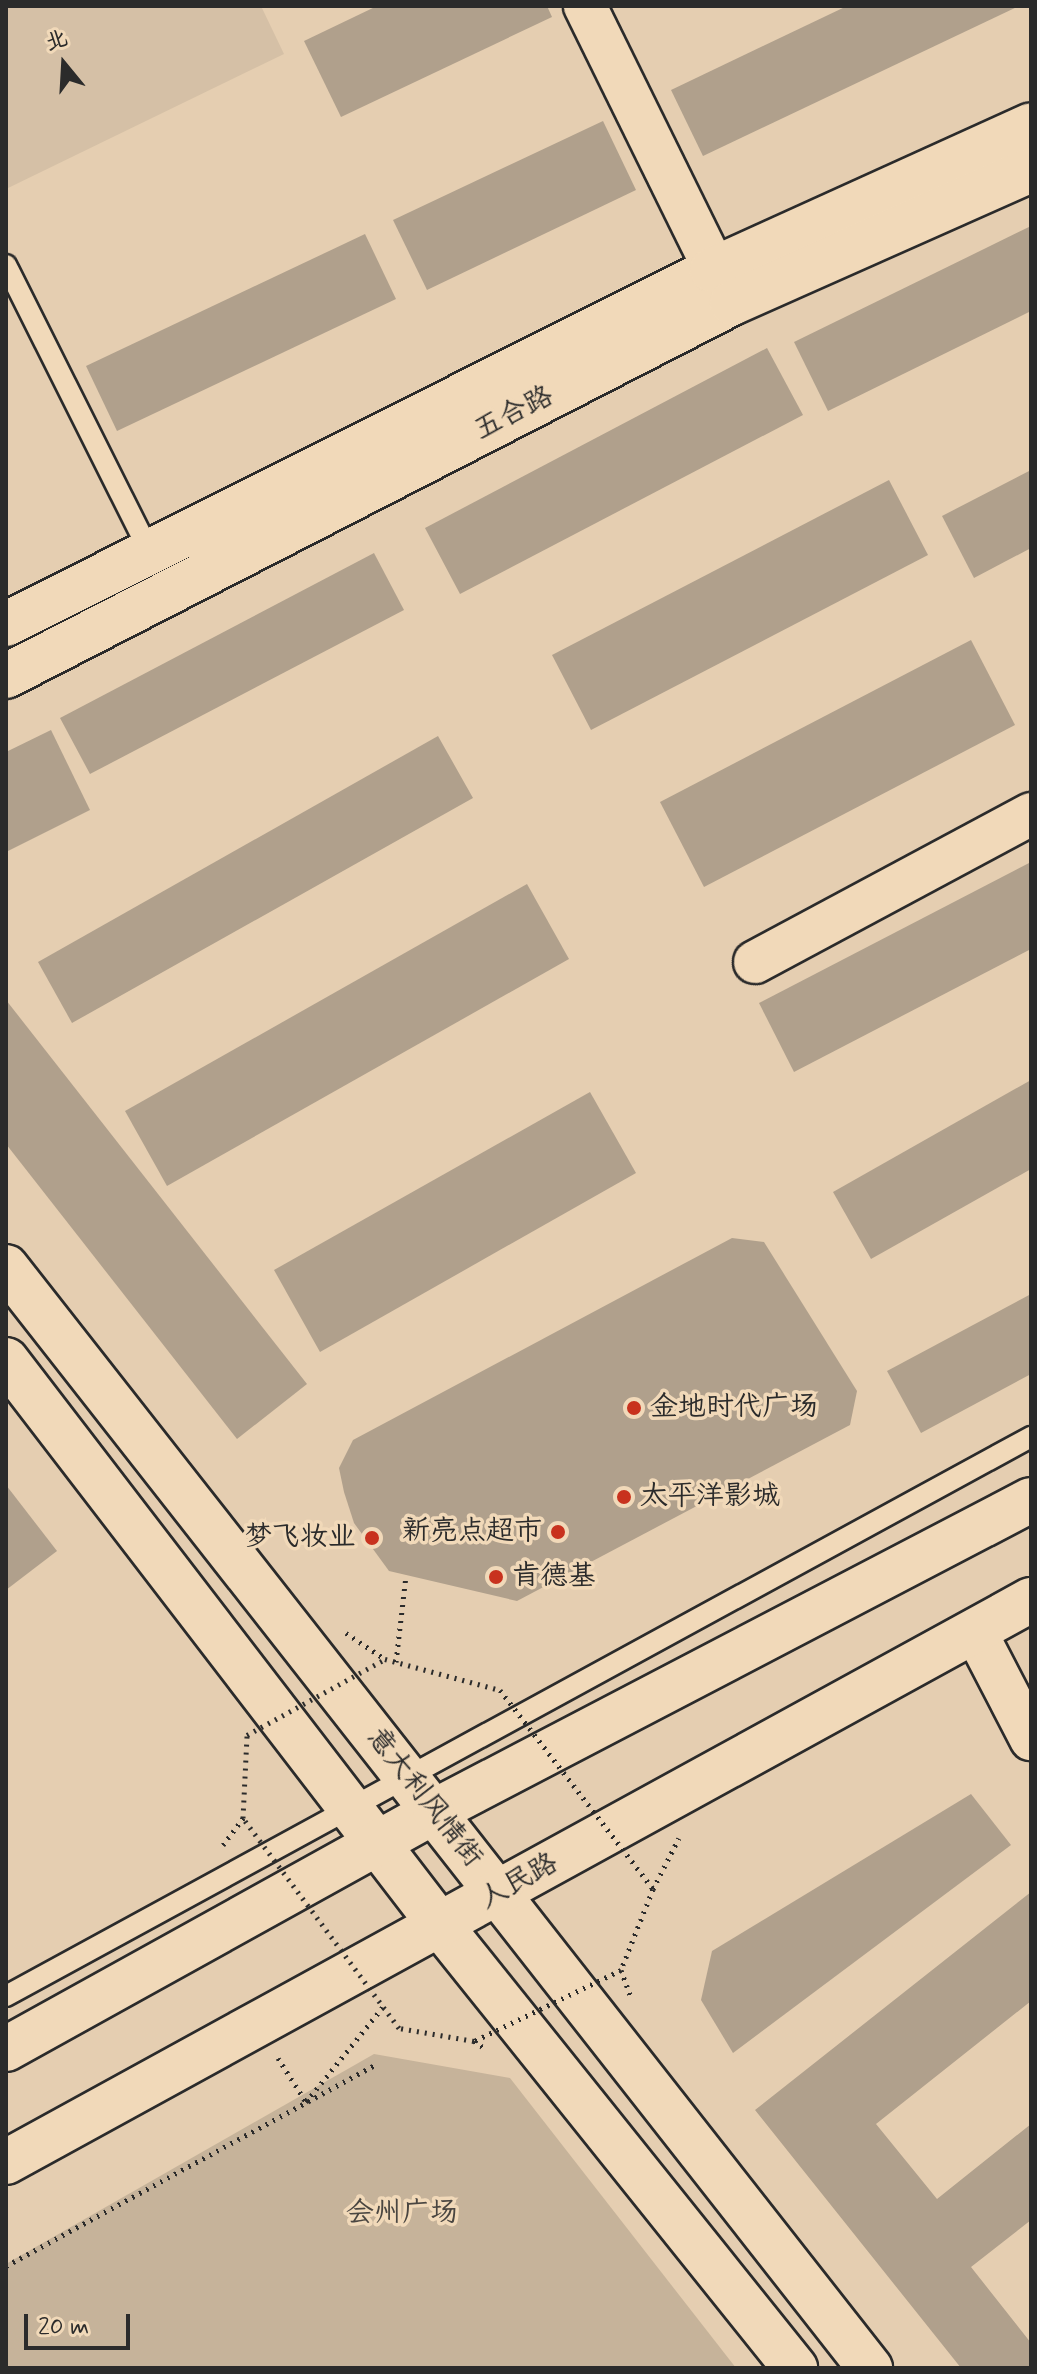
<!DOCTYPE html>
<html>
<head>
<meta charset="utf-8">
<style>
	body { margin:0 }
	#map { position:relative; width:1037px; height:2374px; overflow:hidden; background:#e5ceb1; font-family:Mynerve,"LXGW WenKai TC",sans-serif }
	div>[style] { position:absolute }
	.built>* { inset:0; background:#d5c0a6 }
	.green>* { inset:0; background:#c6b39a }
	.building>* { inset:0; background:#b0a08c }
	.path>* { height:5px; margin-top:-2.5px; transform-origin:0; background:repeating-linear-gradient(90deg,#2b2b2b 0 2px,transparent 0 8px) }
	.roads { filter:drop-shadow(2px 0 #2b2b2b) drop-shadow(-2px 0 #2b2b2b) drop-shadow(0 2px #2b2b2b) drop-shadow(0 -2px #2b2b2b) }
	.service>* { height:20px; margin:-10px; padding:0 10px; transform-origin:10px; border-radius:10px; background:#f1d9b9 }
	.minor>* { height:42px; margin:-21px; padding:0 21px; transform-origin:21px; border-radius:21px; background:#f1d9b9 }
	.tertiary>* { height:44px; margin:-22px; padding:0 22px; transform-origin:22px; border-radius:22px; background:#f1d9b9 }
	.secondary>* { height:44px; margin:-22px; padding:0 22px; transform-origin:22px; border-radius:22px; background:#f1d9b9 }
	.path-bridge>* { height:5px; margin-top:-2.5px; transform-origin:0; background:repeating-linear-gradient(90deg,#2b2b2b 0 2px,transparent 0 8px) }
	.dots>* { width:22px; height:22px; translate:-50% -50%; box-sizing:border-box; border:4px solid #f1d9b9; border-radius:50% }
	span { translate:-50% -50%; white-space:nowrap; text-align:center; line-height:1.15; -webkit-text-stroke:7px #f1d9b9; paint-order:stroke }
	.street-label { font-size:28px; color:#2b2b2b }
	.poi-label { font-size:28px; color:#2b2b2b }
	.left { translate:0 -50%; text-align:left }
	.right { translate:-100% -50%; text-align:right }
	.park-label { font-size:28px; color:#4a4641 }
	.frame { position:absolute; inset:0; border:8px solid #2b2b2b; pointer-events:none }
	.north { position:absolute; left:24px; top:24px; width:80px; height:80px; -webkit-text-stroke:6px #f1d9b9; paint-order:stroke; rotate:342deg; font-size:22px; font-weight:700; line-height:32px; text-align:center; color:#2b2b2b }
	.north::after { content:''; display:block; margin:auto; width:28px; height:36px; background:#2b2b2b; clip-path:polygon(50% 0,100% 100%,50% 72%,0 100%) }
	.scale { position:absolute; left:24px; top:2314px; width:106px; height:36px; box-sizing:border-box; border:4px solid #2b2b2b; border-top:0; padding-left:10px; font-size:24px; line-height:28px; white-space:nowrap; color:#2b2b2b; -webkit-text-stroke:6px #f1d9b9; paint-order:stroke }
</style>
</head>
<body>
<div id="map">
	<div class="built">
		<i style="clip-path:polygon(6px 6px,261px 6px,284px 54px,6px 189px)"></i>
	</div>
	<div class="green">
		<i style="clip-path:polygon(374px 2054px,510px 2078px,736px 2368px,6px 2368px,6px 2264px)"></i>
	</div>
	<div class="building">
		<i style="clip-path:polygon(377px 6px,547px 6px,552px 17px,341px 117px,304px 41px)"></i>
		<i style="clip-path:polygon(847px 6px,1019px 6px,703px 156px,671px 90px)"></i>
		<i style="clip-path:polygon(603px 121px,636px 190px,427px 290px,393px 220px)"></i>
		<i style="clip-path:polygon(1031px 226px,1031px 311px,828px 411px,794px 342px)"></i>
		<i style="clip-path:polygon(365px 234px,396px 299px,117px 431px,86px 366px)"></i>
		<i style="clip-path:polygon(767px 348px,803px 415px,460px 594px,425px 528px)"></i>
		<i style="clip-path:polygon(1031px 470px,1031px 548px,974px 578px,942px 516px)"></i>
		<i style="clip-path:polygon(889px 480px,928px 555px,591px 730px,552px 655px)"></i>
		<i style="clip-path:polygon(374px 553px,404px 610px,90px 774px,60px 718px)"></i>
		<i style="clip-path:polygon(971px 640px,1015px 725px,704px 887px,660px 802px)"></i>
		<i style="clip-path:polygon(51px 730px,90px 810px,6px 852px,6px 752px)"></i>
		<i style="clip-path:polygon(438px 736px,473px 798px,72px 1023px,38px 962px)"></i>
		<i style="clip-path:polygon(1031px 862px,1031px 949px,794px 1072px,759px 1003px)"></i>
		<i style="clip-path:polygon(527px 884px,569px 959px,167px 1186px,125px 1111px)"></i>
		<i style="clip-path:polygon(6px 1000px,307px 1384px,237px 1439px,6px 1144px)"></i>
		<i style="clip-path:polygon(1031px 1080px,1031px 1169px,871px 1259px,833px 1192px)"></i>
		<i style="clip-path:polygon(590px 1092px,636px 1173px,320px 1352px,274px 1270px)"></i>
		<i style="clip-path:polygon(732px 1238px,764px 1242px,857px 1391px,850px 1425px,517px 1601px,389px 1571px,354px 1523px,344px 1492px,339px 1468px,353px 1440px)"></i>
		<i style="clip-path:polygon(1031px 1294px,1031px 1374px,921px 1433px,887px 1371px)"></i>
		<i style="clip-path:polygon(6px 1485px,57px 1551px,6px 1590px)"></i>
		<i style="clip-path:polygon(971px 1794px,1011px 1845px,733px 2053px,701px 2000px,712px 1951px)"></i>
		<i style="clip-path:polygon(1031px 1892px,1031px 2001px,876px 2124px,937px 2199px,1031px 2124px,1031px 2220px,971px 2267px,1031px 2343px,1031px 2368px,961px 2368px,755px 2110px)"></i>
	</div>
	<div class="path">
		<i style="left:346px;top:1633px;width:47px;rotate:33.7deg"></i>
		<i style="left:396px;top:1662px;width:87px;rotate:-83.4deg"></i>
		<i style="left:223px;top:1845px;width:34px;rotate:-53deg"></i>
		<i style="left:653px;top:1889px;width:57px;rotate:-63deg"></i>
		<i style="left:621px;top:1970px;width:27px;rotate:70deg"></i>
		<i style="left:474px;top:2041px;width:14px;rotate:34deg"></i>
		<i style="left:278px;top:2058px;width:52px;rotate:57.5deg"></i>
		<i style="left:306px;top:2102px;width:122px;rotate:-51deg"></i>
		<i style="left:6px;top:2266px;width:420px;rotate:-28.6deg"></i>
	</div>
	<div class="roads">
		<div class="service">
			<i style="left:6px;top:265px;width:326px;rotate:63.4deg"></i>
			<i style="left:6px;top:1996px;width:1168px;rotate:-28.61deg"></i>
		</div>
		<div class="minor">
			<i style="left:585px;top:6px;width:326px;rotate:63.8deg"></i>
			<i style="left:755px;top:962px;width:313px;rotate:-28.2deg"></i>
			<i style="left:975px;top:1631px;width:122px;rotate:62.6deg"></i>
		</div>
		<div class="tertiary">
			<i style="left:6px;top:624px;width:790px;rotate:-26.63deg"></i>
			<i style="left:712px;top:270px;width:350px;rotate:-24.4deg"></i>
			<i style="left:6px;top:676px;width:816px;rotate:-27.19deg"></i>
			<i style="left:732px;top:303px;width:327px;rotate:-24deg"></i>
			<i style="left:6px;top:1267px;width:1400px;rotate:51.88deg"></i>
			<i style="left:6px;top:1360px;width:712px;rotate:52.47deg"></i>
			<i style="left:440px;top:1925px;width:568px;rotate:51.29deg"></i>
		</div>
		<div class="secondary">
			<i style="left:6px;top:2049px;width:491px;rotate:-29deg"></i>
			<i style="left:435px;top:1811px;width:672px;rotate:-27.56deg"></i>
			<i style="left:6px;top:2162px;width:1169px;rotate:-28.74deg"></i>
		</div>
	</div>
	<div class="path-bridge">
		<i style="left:385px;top:1659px;width:119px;rotate:15.1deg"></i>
		<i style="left:500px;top:1690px;width:251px;rotate:52.4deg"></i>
		<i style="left:653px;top:1889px;width:87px;rotate:111.6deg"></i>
		<i style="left:621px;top:1970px;width:163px;rotate:154.2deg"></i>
		<i style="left:474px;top:2041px;width:76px;rotate:-170.2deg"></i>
		<i style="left:399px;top:2028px;width:262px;rotate:-126.6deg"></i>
		<i style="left:243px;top:1818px;width:83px;rotate:-87.2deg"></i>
		<i style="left:247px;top:1735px;width:158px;rotate:-28.8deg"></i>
	</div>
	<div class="dots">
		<i style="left:634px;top:1408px;background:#c8321e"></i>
		<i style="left:624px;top:1497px;background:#c8321e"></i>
		<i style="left:558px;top:1532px;background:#c8321e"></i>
		<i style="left:372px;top:1538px;background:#c8321e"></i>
		<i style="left:496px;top:1577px;background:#c8321e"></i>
	</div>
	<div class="street-label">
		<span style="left:514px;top:414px;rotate:-27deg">五合路</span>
		<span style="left:424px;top:1798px;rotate:52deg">意大利风情街</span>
		<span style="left:519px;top:1882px;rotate:-29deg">人民路</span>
	</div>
	<div class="poi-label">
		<span class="left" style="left:650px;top:1408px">金地时代广场</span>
		<span class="left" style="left:640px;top:1497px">太平洋影城</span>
		<span class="right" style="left:542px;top:1532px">新亮点超市</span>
		<span class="right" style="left:356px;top:1538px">梦飞妆业</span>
		<span class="left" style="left:512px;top:1577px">肯德基</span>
	</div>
	<div class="park-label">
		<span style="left:402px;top:2214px">会州广场</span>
	</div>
	<div class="frame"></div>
	<div class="north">北</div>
	<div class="scale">20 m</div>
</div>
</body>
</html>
